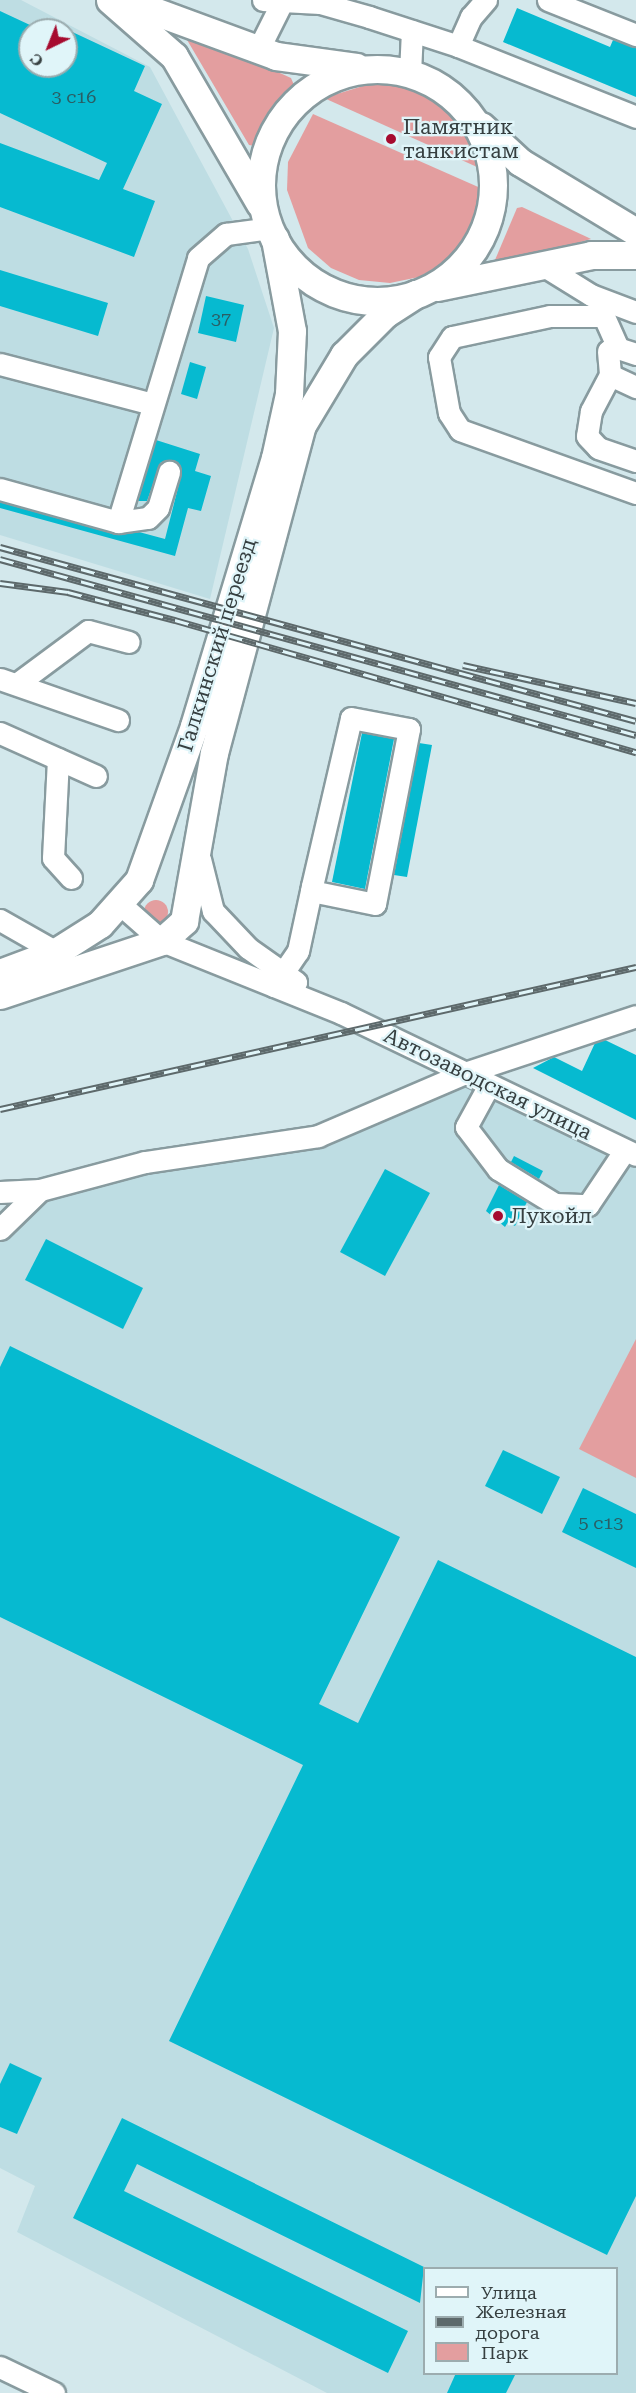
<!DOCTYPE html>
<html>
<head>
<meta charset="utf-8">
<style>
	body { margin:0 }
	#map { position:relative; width:636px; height:2393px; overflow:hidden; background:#d3e8ec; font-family:"Roboto Serif",serif }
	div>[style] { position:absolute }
	.built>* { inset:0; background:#bedde3 }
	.green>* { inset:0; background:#e39e9f }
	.round { border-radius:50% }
	.building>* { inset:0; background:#06bad0 }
	.roads { filter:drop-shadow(2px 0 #889b9f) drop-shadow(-2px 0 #889b9f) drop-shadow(0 2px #889b9f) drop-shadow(0 -2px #889b9f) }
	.minor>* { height:21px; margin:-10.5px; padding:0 10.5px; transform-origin:10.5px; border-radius:10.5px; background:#fff }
	.major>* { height:27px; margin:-13.5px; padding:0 13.5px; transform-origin:13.5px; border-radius:13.5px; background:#fff }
	.major>.ring { margin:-13.5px; padding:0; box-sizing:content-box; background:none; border:27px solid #fff; border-radius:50% }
	.rail>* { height:7px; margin-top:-3.5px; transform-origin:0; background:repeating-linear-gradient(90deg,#e0f5f9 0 14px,#5d696b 0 28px); box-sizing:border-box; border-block:2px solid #5d696b }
	.dots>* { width:16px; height:16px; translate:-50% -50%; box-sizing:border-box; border:3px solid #e0f5f9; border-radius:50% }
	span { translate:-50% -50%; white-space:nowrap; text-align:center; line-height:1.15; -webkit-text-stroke:4.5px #e0f5f9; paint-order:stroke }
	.number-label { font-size:18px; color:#2a5e64 }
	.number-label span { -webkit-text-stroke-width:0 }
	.poi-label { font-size:21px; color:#363f40 }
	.left { translate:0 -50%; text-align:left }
	.street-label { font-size:21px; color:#363f40 }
	.legend { position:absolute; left:423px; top:2267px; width:195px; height:108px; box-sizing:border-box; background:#e0f5f9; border:2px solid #9cacaf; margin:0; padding:8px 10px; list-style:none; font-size:18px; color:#363f40 }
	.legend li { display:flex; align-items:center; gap:12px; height:30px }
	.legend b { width:30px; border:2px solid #9cacaf }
	.north { position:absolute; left:18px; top:18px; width:60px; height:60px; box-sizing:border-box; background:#e0f5f9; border:2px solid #9cacaf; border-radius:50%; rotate:223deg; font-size:16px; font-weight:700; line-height:24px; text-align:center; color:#363f40 }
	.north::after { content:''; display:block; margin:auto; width:21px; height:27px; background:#a60b2f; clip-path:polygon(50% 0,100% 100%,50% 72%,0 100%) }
</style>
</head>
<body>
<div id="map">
	<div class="built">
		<i style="clip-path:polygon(evenodd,0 0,21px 0,150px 67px,248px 249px,274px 328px,210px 599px,0 535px,0 0,30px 30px,66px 30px,66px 66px,30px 66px,30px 30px)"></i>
		<i style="clip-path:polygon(evenodd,466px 1079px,636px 1164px,636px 2393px,327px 2393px,17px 2232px,35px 2186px,0 2168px,0 1237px,41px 1195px,154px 1166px,320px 1141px,466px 1079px,424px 2268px,616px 2268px,616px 2374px,424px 2374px,424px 2268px)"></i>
	</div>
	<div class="green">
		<i style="clip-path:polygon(180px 28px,291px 78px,294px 85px,273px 105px,255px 146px,249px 145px)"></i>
		<i style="clip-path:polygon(376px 82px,415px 89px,448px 111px,471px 144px,477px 167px,324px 98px)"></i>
		<i style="clip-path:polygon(313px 114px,485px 190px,481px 213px,467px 240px,446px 262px,419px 277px,390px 283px,359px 280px,331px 268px,308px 248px,287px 190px,288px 162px)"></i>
		<i style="clip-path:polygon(522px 207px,587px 237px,591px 239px,497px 266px,495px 260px,517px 208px)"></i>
		<i class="round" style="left:144px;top:900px;width:24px;height:24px"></i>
		<i style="clip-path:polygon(636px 1339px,636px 1478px,579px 1449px)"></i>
	</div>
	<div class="building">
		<i style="clip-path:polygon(517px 8px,610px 47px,613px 40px,636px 47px,636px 97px,503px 42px)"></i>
		<i style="clip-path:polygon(0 11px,30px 25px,30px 66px,66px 66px,66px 29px,145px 66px,134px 91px,162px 104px,123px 189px,155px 201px,134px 257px,0 207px,0 143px,99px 180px,107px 163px,0 113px)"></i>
		<i style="clip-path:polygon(0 270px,108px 303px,98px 336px,0 306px)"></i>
		<i style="clip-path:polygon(206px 296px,244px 305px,236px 342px,198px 333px)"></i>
		<i style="clip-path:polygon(190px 362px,206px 367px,197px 399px,181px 394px)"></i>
		<i style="clip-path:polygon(156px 440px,200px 454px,195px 471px,211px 476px,201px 511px,188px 508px,175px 556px,0 508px,0 502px,115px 534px,139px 532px,165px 539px,181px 476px,179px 464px,161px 462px,147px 501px,138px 501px)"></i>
		<i style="clip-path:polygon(362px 733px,394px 739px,365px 889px,332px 882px)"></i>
		<i style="clip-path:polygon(419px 743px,432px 745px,407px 877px,394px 875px)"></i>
		<i style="clip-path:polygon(605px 1040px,636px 1055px,636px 1120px,533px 1068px,554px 1057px,582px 1071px,595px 1043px)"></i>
		<i style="clip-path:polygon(514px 1156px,543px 1171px,539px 1179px,511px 1162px)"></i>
		<i style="clip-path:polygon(385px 1169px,430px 1193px,385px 1276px,340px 1252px)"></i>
		<i style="clip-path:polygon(499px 1185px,527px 1202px,515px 1226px,508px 1222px,505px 1227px,486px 1211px)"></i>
		<i style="clip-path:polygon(46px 1239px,143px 1288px,123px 1329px,25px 1280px)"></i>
		<i style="clip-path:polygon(10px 1346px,400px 1537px,319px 1704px,358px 1723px,438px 1560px,636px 1657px,636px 2196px,607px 2255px,169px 2041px,303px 1765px,0 1617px,0 1367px)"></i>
		<i style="clip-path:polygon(503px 1450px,560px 1477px,542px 1514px,485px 1486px)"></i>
		<i style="clip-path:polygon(583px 1488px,636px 1514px,636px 1568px,562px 1532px)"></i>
		<i style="clip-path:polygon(10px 2063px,42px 2078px,17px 2134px,0 2127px,0 2084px)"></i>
		<i style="clip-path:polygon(122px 2118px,424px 2267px,420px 2303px,137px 2164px,124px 2191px,408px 2331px,388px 2373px,73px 2218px)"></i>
		<i style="clip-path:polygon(456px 2373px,516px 2373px,506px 2393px,447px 2393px)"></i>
	</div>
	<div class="roads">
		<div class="minor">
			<i style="left:263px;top:0;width:57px;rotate:3deg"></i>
			<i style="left:320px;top:3px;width:51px;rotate:15.9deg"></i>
			<i style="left:369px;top:17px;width:94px;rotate:18deg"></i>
			<i style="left:458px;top:46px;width:192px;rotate:21.7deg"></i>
			<i style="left:548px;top:0;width:95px;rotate:21.7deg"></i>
			<i style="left:458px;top:46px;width:32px;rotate:-66deg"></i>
			<i style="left:471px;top:17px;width:23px;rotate:-49deg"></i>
			<i style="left:258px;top:50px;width:56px;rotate:-63.4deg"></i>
			<i style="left:410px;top:73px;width:42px;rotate:-87.3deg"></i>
			<i style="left:541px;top:264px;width:59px;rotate:31.8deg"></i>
			<i style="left:591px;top:295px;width:48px;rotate:20.7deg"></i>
			<i style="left:618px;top:348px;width:10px;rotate:163deg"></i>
			<i style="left:608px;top:351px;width:24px;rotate:85deg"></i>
			<i style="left:610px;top:375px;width:41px;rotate:117.8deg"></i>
			<i style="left:591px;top:411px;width:25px;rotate:99deg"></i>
			<i style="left:587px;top:436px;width:16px;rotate:47deg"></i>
			<i style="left:598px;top:448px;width:40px;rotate:18.9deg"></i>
			<i style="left:636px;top:354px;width:19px;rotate:-162deg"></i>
			<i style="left:618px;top:348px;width:35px;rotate:-114deg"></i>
			<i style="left:604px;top:316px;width:54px;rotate:180deg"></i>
			<i style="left:550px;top:316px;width:100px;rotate:167.9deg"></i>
			<i style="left:452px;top:337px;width:24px;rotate:123deg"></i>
			<i style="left:439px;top:357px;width:57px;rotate:79.9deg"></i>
			<i style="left:449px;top:413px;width:20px;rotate:57deg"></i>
			<i style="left:460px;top:430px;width:187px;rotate:19.7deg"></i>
			<i style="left:0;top:364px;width:158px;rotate:14.7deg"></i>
			<i style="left:610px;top:375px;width:29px;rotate:25deg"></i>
			<i style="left:0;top:489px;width:123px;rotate:15.6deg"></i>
			<i style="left:118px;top:522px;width:276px;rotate:-73.1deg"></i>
			<i style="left:198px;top:258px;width:37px;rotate:-41deg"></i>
			<i style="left:226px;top:234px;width:44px;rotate:-7.8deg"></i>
			<i style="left:118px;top:522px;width:30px;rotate:-8deg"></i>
			<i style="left:148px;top:518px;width:14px;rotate:-45deg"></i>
			<i style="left:158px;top:508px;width:38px;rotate:-73deg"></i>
			<i style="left:0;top:679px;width:125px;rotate:19.2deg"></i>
			<i style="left:18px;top:683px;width:87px;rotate:-36.6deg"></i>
			<i style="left:88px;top:631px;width:42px;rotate:15deg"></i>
			<i style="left:0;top:733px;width:105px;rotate:24.1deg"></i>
			<i style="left:58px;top:759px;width:99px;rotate:92.9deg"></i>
			<i style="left:53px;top:858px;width:27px;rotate:48deg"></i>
			<i style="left:200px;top:859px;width:54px;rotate:76deg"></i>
			<i style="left:213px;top:911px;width:51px;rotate:46.6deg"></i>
			<i style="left:248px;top:948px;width:59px;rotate:35.3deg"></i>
			<i style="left:120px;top:904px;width:56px;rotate:41.4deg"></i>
			<i style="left:162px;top:941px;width:193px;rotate:21.9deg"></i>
			<i style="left:341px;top:1013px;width:327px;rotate:25.7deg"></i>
			<i style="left:0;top:920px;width:64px;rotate:29.7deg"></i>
			<i style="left:274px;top:986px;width:42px;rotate:-55.6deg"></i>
			<i style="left:298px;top:951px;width:61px;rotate:-77.8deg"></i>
			<i style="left:311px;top:891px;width:5px;rotate:-79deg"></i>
			<i style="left:312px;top:886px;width:172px;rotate:-76.9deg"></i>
			<i style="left:351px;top:718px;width:59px;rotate:10.7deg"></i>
			<i style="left:409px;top:729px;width:178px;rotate:101deg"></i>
			<i style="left:375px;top:904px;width:65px;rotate:-168.5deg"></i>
			<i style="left:489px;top:1085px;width:48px;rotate:118.7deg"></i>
			<i style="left:466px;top:1127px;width:53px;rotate:52.7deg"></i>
			<i style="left:498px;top:1169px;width:67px;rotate:31.6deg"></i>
			<i style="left:555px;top:1204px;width:33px;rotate:2deg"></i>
			<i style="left:588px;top:1205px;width:66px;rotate:-56.1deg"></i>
			<i style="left:0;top:1192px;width:40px;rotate:-2.9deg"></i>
			<i style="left:0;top:1229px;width:56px;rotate:-44.3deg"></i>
			<i style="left:40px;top:1190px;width:109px;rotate:-14.9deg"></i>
			<i style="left:145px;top:1162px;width:175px;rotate:-8.5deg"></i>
			<i style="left:318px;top:1136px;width:160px;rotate:-23.2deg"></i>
			<i style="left:465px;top:1073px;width:180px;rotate:-18.4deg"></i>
			<i style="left:0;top:2367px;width:60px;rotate:25.7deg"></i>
		</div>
		<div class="major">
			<i style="left:110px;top:0;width:85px;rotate:41.2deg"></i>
			<i style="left:174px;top:56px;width:171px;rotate:59.8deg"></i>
			<i style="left:124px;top:0;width:162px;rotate:20.2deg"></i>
			<i style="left:276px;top:56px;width:81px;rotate:7.8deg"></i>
			<i class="ring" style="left:261px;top:69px;width:205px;height:205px"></i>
			<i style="left:481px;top:126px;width:53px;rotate:42.7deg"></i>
			<i style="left:520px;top:162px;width:135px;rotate:31.1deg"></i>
			<i style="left:437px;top:287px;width:157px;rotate:-11.7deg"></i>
			<i style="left:591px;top:255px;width:45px"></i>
			<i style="left:0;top:973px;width:60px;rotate:-20.6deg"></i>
			<i style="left:56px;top:952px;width:52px;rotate:-32.5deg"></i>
			<i style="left:100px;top:924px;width:59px;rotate:-48.4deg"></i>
			<i style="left:139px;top:880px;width:164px;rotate:-70.3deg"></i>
			<i style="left:194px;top:726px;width:280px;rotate:-73.2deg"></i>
			<i style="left:275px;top:458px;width:66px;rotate:-77.7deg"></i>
			<i style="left:289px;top:394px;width:63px;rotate:-87.3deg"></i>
			<i style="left:292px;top:331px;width:94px;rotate:-100.5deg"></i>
			<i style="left:0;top:995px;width:171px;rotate:-18.4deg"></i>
			<i style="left:162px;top:941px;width:30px;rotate:-42deg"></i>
			<i style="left:184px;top:921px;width:171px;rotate:-79.9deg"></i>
			<i style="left:214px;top:753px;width:340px;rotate:-75deg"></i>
			<i style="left:302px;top:425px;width:82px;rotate:-59deg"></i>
			<i style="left:344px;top:355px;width:58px;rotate:-45deg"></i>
			<i style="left:385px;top:314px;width:37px;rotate:-33deg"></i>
		</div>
	</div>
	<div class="rail">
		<i style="left:0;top:547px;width:659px;rotate:15.3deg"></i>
		<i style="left:0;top:559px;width:660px;rotate:15.47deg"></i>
		<i style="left:0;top:583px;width:69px;rotate:7.5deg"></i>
		<i style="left:68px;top:592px;width:111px;rotate:14.7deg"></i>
		<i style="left:175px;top:620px;width:480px;rotate:16deg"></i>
		<i style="left:463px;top:665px;width:177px;rotate:12.4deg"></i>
		<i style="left:0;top:1109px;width:652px;rotate:-12.59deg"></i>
	</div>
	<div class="dots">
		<i style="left:391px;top:139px;background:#a60b2f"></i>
		<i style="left:498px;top:1216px;background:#a60b2f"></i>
	</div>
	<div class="number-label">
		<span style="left:74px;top:97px">3 с16</span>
		<span style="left:221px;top:319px">37</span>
		<span style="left:601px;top:1523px">5 с13</span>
	</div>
	<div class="poi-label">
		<span class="left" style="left:403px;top:139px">Памятник<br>танкистам</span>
		<span class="left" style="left:510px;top:1216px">Лукойл</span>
	</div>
	<div class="street-label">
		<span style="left:217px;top:645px;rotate:-73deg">Галкинский переезд</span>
		<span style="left:488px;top:1084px;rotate:26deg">Автозаводская улица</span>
	</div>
	<ul class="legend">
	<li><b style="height:8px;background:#fff"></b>Улица</li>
	<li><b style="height:8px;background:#5d696b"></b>Железная дорога</li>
	<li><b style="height:16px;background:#e39e9f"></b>Парк</li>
	</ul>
	<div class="north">С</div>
</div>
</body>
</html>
